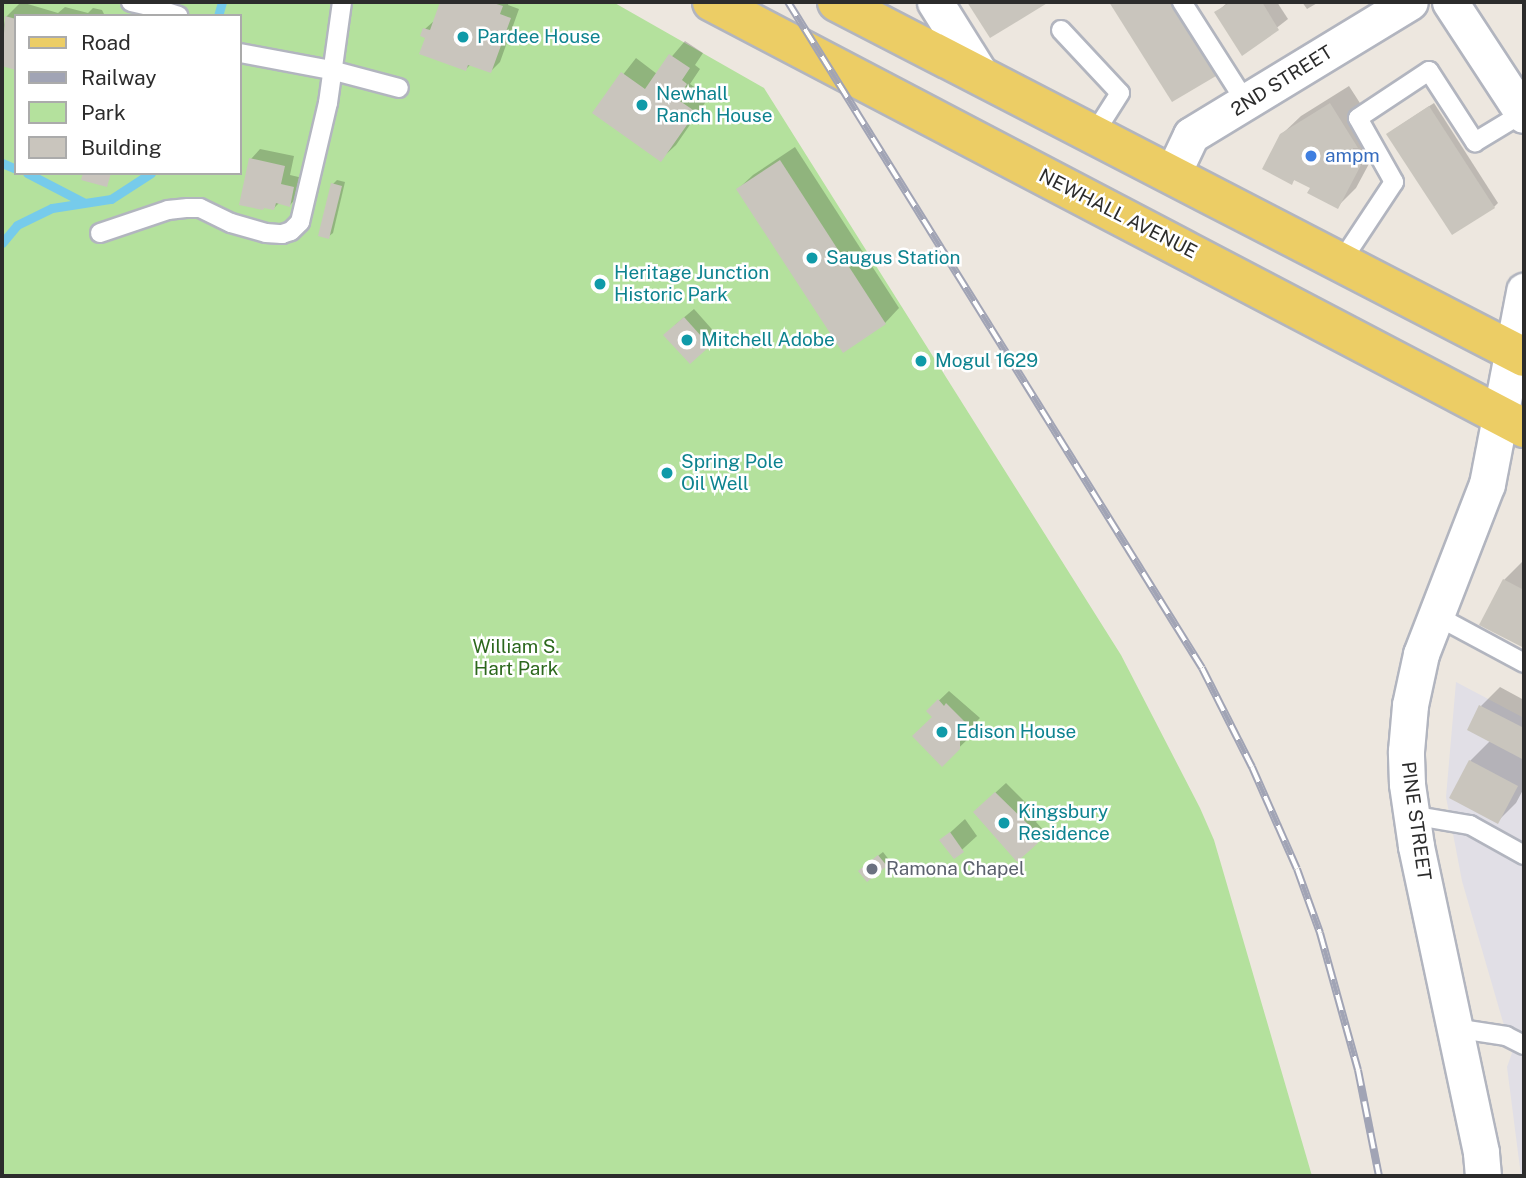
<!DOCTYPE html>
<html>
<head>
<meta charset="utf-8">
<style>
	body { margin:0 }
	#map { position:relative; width:1526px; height:1178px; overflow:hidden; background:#ede7df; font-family:"Public Sans",sans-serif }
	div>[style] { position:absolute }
	.industrial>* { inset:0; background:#e1dfe6 }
	.green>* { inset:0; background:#b4e19d }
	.shadow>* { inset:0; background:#0003 }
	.stream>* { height:9px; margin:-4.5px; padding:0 4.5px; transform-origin:4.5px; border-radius:4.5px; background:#76cbeb }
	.building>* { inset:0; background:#c9c5bd }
	.roads { filter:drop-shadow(2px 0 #b2b5bf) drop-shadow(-2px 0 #b2b5bf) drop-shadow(0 2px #b2b5bf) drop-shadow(0 -2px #b2b5bf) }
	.lane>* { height:18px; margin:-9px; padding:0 9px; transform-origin:9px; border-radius:9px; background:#fff }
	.street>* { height:35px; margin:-17.5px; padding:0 17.5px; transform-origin:17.5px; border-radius:17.5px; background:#fff }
	.primary>* { height:38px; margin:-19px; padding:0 19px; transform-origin:19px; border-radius:19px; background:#eccd65 }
	.rail>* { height:8px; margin-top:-4px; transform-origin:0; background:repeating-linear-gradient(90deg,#fff 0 16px,#a1a4b5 0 32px); box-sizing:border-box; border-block:2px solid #a1a4b5 }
	.dots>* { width:19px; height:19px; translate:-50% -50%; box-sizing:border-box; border:4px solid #fff; border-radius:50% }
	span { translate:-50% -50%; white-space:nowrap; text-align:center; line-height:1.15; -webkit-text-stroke:5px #fff; paint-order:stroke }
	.culture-label { font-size:19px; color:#0d838f }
	.left { translate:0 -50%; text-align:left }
	.street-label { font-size:19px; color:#2c2c2c }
	.shop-label { font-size:19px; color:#366cbe }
	.park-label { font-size:19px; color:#2c681d }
	.worship-label { font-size:19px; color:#5b616d }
	.frame { position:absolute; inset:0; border:4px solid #2c2c2c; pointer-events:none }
	.legend { position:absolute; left:14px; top:14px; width:228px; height:161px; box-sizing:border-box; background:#fff; border:2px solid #ababab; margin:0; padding:9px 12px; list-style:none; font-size:21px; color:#2c2c2c }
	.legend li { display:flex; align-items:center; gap:14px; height:35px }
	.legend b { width:35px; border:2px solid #ababab }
</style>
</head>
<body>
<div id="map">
	<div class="industrial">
		<i style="clip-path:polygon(1456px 682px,1524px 718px,1524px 1176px,1521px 1176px,1507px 1067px,1512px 1053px,1462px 881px,1446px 797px)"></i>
	</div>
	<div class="green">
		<i style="clip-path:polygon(evenodd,2px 2px,613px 2px,764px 88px,1121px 655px,1200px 808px,1214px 840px,1312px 1176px,2px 1176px,2px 2px,16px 16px,240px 16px,240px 173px,16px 173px,16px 16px)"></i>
	</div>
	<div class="shadow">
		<i style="clip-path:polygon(21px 2px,58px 13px,65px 7px,88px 13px,93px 8px,102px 10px,105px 16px,16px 16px,16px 68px,2px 64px,2px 33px,6px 17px)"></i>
		<i style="clip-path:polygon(442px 2px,509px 2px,508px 5px,519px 9px,500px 62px,491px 71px,471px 64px,466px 69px,427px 37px,425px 29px,435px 20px)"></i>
		<i style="clip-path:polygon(1111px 2px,1192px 2px,1230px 60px,1215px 74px,1173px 99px)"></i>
		<i style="clip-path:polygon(1228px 2px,1277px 2px,1288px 19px,1243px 54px,1217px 12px)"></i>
		<i style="clip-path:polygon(1302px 2px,1319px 2px,1307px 9px)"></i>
		<i style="clip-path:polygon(685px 41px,703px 53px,695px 65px,700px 69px,690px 84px,709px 97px,676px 145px,661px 159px,594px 112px,636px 58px,657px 74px)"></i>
		<i style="clip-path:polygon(1349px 86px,1376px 128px,1371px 132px,1378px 147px,1356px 188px,1337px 207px,1312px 188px,1295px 179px,1291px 183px,1281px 135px,1301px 116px)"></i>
		<i style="clip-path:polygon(1434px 103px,1498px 203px,1494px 207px,1393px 130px)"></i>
		<i style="clip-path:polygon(795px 147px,899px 308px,885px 323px,843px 351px,738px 189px,753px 175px)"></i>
		<i style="clip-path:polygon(260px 149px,294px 156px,290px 175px,303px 178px,299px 195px,290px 205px,280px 202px,274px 208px,265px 206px,251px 159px)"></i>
		<i style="clip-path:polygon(337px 180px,345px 182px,333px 233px,328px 237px,333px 184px)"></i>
		<i style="clip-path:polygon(694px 309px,718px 336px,709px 345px,675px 325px)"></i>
		<i style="clip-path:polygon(1523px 561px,1524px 561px,1524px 646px,1481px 624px,1504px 580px)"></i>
		<i style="clip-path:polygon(1500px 687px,1524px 700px,1524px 788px,1516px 803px,1497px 822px,1470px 761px,1490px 741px,1481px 706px)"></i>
		<i style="clip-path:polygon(949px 691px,980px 718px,968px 730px,969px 738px,942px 764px,934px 717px,928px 711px)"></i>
		<i style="clip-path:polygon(1006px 783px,1040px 817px,1036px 822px,1046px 833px,1036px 842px,984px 803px)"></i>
		<i style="clip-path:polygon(965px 819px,977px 836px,954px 857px,942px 840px)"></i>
		<i style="clip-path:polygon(883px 852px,890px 861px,885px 865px,864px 867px)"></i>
	</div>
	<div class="stream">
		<i style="left:218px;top:16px;width:15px;rotate:-74deg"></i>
		<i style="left:2px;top:163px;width:15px;rotate:23deg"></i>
		<i style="left:27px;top:173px;width:63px;rotate:27.4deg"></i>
		<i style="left:2px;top:243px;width:23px;rotate:-50deg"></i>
		<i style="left:17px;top:225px;width:39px;rotate:-26deg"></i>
		<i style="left:52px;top:208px;width:60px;rotate:-8.7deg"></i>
		<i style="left:111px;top:199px;width:48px;rotate:-33deg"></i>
	</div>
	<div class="building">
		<i style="clip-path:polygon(440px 2px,490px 2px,503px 6px,500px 14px,511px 18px,491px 73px,468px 65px,466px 71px,419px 54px,425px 38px,420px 36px,423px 28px,430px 30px)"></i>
		<i style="clip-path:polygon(967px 2px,1049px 2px,990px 38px)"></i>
		<i style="clip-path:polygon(1109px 2px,1169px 2px,1216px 76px,1172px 102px)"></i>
		<i style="clip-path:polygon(1231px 2px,1262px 2px,1279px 30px,1242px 56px,1214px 12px)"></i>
		<i style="clip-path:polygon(5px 16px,16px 19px,16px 70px,2px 66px)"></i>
		<i style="clip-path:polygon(669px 54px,690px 68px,682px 80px,687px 84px,677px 99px,696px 112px,661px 162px,592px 113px,621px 72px,645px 89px)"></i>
		<i style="clip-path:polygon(1330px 103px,1358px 148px,1353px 148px,1354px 165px,1361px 165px,1338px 209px,1307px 193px,1310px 188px,1294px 180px,1292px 185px,1262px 169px,1280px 134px)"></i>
		<i style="clip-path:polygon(1429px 106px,1495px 208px,1452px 235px,1386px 134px)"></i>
		<i style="clip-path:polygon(249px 158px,285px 166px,281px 184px,294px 187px,290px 207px,276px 203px,274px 210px,264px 208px,263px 210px,239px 205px)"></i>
		<i style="clip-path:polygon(780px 160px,886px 324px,843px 353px,736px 189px)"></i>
		<i style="clip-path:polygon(83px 173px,111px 173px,107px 187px,81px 180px)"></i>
		<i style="clip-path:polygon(331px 183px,342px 186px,329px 239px,318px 236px)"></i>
		<i style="clip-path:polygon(684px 317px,710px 346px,690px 364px,663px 335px)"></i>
		<i style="clip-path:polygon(1503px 579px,1524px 590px,1524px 648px,1479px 625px)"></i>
		<i style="clip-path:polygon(938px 699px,944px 706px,946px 703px,972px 729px,960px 741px,960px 749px,942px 767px,912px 736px,932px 717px,926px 711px)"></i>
		<i style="clip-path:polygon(1479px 705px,1524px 728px,1524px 760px,1467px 730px)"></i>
		<i style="clip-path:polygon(1469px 760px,1518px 786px,1498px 824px,1449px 798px)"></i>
		<i style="clip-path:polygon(995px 792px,1032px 828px,1027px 832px,1038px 843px,1017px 862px,973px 812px)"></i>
		<i style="clip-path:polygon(950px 832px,964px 852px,954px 859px,939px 840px)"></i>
		<i style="clip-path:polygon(878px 855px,887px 866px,867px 882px,858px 871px)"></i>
	</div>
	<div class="roads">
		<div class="lane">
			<i style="left:131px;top:2px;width:17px;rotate:13deg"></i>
			<i style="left:148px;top:6px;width:4px;rotate:-63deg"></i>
			<i style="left:1182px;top:2px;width:121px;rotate:57.5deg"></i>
			<i style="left:148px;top:6px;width:32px;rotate:18deg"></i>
			<i style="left:1061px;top:30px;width:86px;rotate:46.9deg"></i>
			<i style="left:1120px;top:93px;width:49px;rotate:122.4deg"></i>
			<i style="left:240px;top:53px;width:93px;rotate:10.6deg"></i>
			<i style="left:331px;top:70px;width:70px;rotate:14.8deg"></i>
			<i style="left:100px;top:233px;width:72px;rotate:-18.7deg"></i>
			<i style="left:168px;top:210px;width:20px;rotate:-6deg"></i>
			<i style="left:188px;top:208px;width:12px"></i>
			<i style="left:200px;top:208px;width:34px;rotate:26deg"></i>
			<i style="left:231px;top:223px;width:36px;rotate:16deg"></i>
			<i style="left:266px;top:233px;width:16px;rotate:4deg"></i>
			<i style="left:282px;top:234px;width:9px;rotate:-18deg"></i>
			<i style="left:291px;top:231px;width:13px;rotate:-45deg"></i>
			<i style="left:300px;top:222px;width:122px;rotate:-76.8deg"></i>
			<i style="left:328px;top:103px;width:102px;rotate:-82.1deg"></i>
			<i style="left:1341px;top:262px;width:96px;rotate:-56.5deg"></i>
			<i style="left:1394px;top:182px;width:73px;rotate:-119.4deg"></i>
			<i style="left:1358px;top:118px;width:85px;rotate:-33.5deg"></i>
			<i style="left:1429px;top:71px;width:85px;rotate:57.1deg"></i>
			<i style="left:1475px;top:142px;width:56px;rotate:-31.1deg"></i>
			<i style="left:1435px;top:615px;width:101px;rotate:28.3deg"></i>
			<i style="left:1411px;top:815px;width:60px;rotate:9.6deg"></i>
			<i style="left:1470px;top:825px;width:62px;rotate:29.1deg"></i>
			<i style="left:1454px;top:1028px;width:53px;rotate:8.7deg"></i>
			<i style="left:1506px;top:1036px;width:20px;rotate:27deg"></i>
		</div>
		<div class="street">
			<i style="left:935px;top:2px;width:89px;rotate:57.9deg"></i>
			<i style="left:1450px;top:2px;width:135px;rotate:56.8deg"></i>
			<i style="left:1172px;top:175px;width:44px;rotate:-64.6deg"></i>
			<i style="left:1191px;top:135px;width:256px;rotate:-31.3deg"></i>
			<i style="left:1483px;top:1176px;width:24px;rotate:-95deg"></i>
			<i style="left:1481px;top:1152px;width:313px;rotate:-102deg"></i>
			<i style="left:1416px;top:846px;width:63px;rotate:-98.3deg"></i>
			<i style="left:1407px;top:784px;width:33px;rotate:-92deg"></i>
			<i style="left:1406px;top:751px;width:46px;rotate:-85deg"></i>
			<i style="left:1410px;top:705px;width:52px;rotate:-77.8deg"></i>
			<i style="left:1421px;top:654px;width:182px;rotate:-68.8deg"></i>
			<i style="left:1487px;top:484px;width:197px;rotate:-79.1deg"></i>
		</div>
		<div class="primary">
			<i style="left:712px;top:2px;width:917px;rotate:27.68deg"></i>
			<i style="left:837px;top:2px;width:773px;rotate:27.33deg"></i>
		</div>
	</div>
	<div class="rail">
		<i style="left:788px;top:2px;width:784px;rotate:58.13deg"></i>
		<i style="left:1202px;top:668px;width:111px;rotate:63.2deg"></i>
		<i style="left:1252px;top:767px;width:111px;rotate:66.2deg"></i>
		<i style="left:1297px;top:869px;width:68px;rotate:70.2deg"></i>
		<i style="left:1320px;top:933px;width:142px;rotate:74.5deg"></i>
		<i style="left:1358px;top:1070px;width:108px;rotate:78.8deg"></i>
	</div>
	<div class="dots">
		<i style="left:463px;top:37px;background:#0f9aa8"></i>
		<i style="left:642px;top:105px;background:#0f9aa8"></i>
		<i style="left:1311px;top:156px;background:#3f7fe0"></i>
		<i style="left:812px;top:258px;background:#0f9aa8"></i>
		<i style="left:600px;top:284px;background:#0f9aa8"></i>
		<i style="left:687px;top:340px;background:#0f9aa8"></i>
		<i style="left:921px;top:361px;background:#0f9aa8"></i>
		<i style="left:667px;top:473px;background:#0f9aa8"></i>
		<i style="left:942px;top:732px;background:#0f9aa8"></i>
		<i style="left:1004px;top:823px;background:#0f9aa8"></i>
		<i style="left:872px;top:869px;background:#6b7280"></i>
	</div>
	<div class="culture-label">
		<span class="left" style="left:477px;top:37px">Pardee House</span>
		<span class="left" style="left:656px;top:105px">Newhall<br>Ranch House</span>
		<span class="left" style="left:826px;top:258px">Saugus Station</span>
		<span class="left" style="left:614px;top:284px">Heritage Junction<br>Historic Park</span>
		<span class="left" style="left:701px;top:340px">Mitchell Adobe</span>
		<span class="left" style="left:935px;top:361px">Mogul 1629</span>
		<span class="left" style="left:681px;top:473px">Spring Pole<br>Oil Well</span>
		<span class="left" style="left:956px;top:732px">Edison House</span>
		<span class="left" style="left:1018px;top:823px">Kingsbury<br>Residence</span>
	</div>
	<div class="street-label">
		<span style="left:1282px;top:81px;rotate:-32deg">2ND STREET</span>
		<span style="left:1118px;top:214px;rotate:27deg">NEWHALL AVENUE</span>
		<span style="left:1416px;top:821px;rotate:82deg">PINE STREET</span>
	</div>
	<div class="shop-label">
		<span class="left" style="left:1325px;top:156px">ampm</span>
	</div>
	<div class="park-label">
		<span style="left:516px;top:658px">William S.<br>Hart Park</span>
	</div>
	<div class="worship-label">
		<span class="left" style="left:886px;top:869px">Ramona Chapel</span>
	</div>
	<div class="frame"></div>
	<ul class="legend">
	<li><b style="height:9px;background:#eccd65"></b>Road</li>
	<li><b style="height:9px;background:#a1a4b5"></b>Railway</li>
	<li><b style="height:19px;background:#b4e19d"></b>Park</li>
	<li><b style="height:19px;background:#c9c5bd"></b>Building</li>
	</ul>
</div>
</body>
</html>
